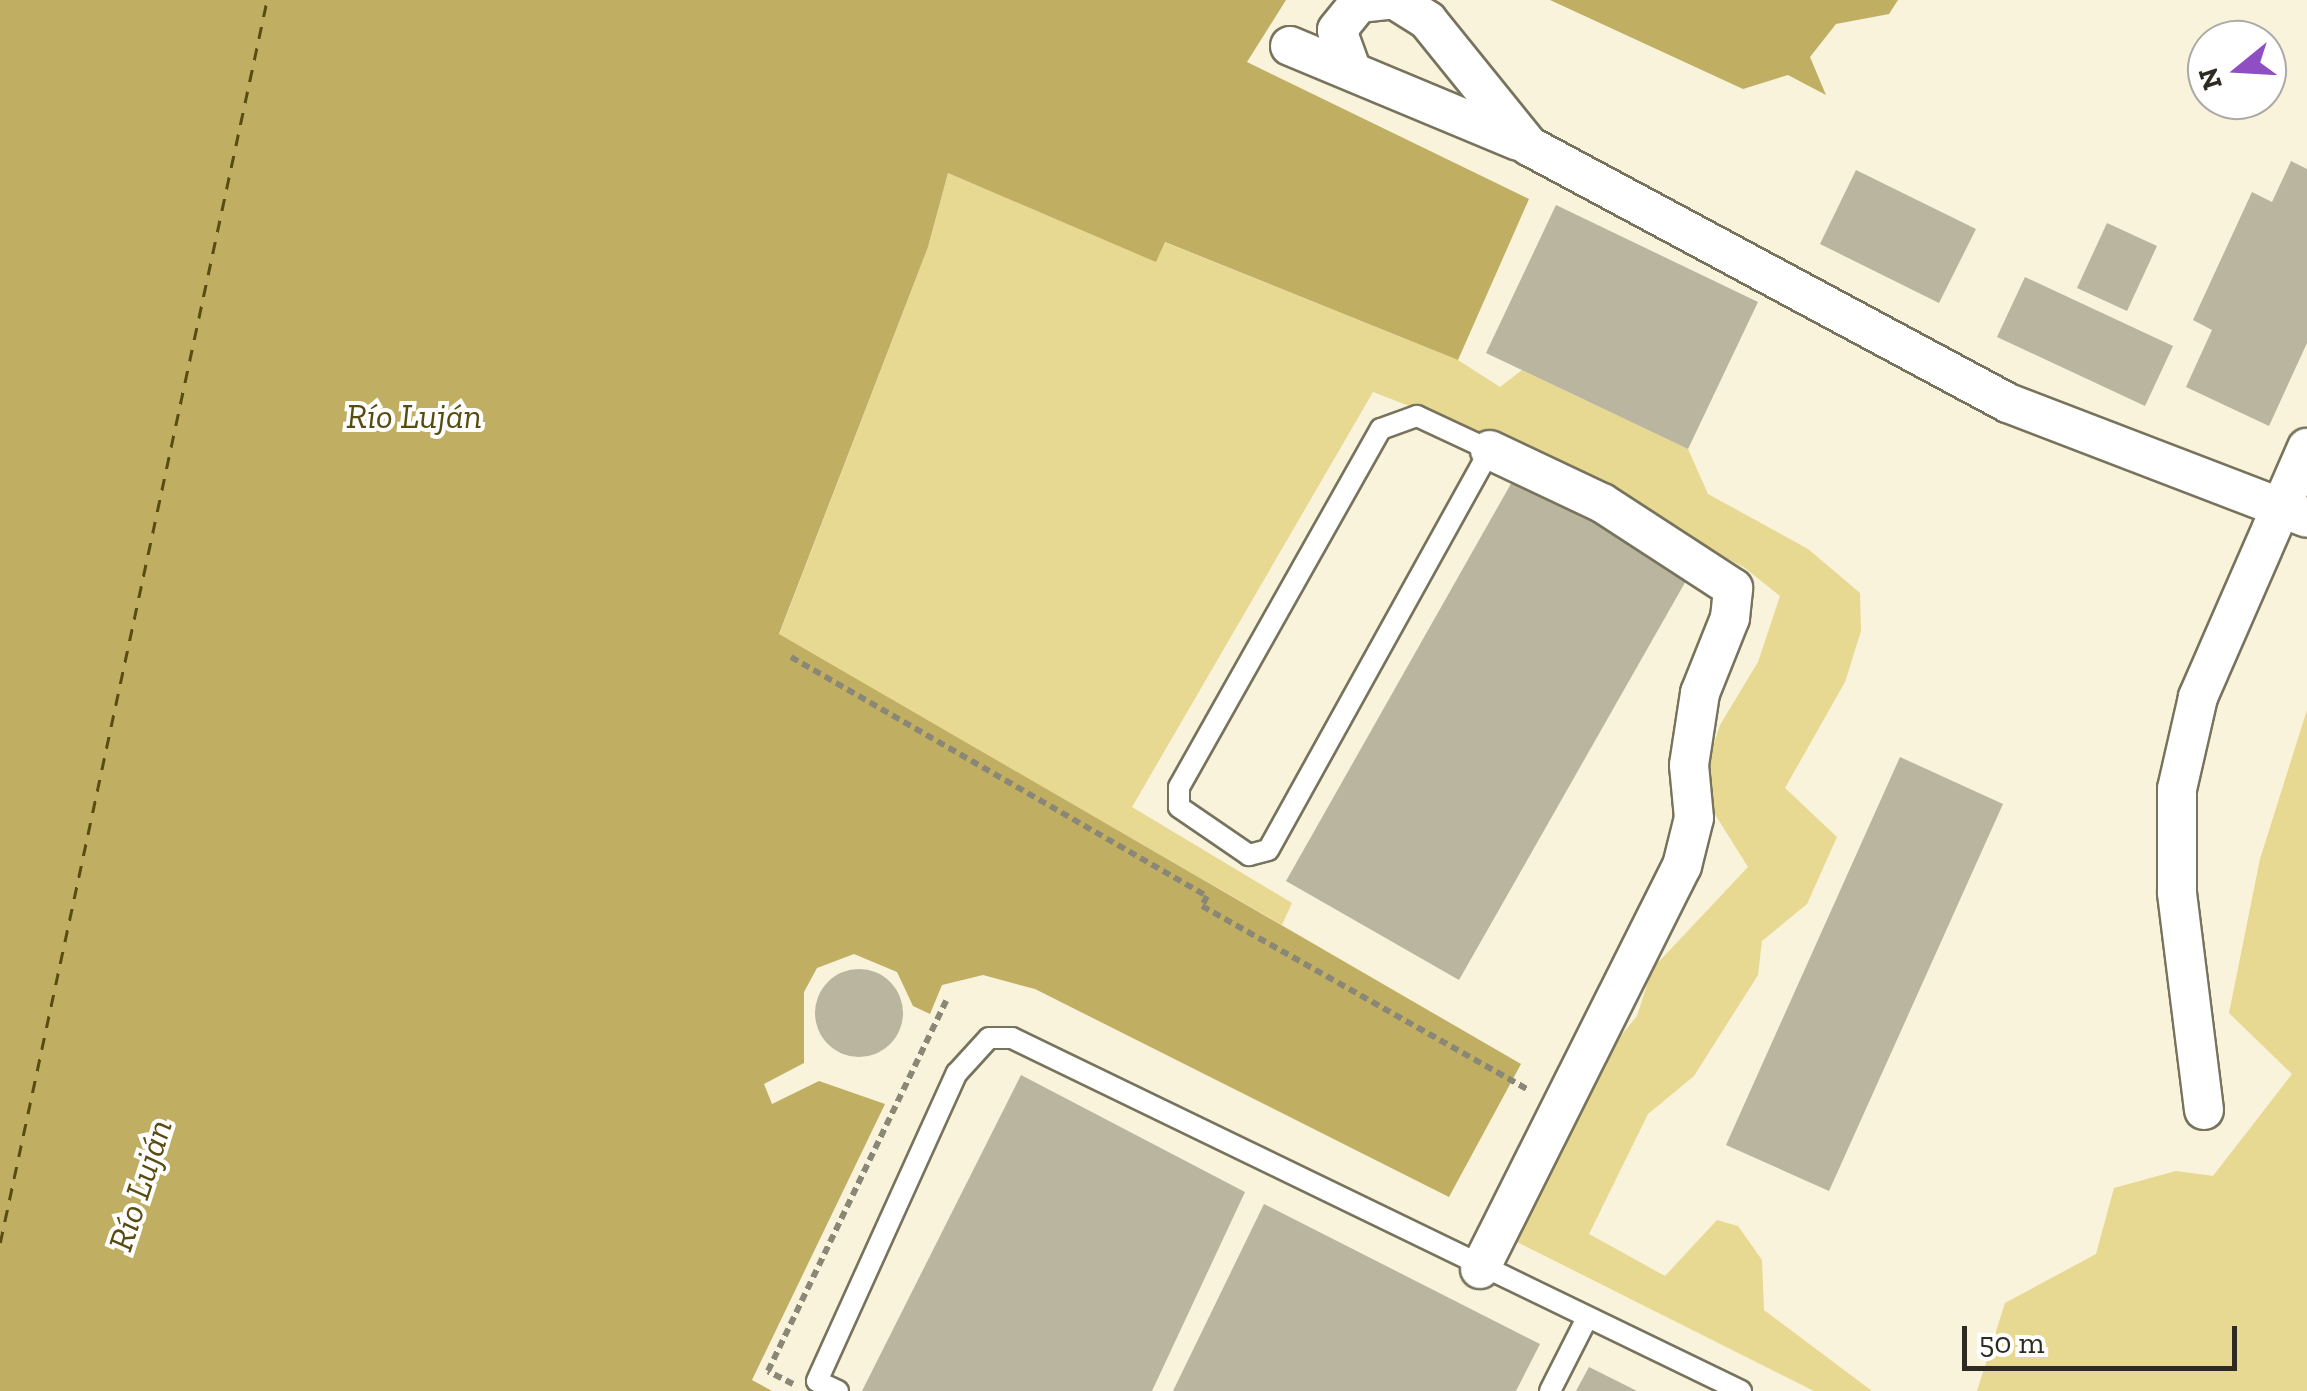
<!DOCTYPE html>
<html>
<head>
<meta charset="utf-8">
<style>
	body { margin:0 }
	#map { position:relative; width:2307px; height:1391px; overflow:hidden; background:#f8f3da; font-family:"Zilla Slab",serif }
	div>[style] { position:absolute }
	.green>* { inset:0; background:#e7d892 }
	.water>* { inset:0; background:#c0af62 }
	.ferry>* { height:2.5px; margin-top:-1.25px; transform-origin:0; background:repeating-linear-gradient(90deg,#584c10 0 12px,transparent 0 22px) }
	.building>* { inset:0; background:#bab59e }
	.round { border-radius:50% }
	.path>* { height:6px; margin-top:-3px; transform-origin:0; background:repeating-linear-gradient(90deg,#8b8777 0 8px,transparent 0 13px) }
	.roads { filter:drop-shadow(2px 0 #77735d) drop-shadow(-2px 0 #77735d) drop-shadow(0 2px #77735d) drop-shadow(0 -2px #77735d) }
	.service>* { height:20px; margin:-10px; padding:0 10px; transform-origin:10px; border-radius:10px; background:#fff }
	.minor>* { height:38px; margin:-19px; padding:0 19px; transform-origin:19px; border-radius:19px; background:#fff }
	span { translate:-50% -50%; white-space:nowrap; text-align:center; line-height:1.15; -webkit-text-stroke:8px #fff; paint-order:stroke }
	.water-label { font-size:35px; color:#584c10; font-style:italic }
	.north { position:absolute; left:2187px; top:20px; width:100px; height:100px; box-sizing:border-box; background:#fff; border:2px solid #abaaa7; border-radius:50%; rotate:252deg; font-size:28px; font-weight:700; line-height:40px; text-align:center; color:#2d2b22 }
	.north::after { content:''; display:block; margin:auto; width:35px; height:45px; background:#8f4ec3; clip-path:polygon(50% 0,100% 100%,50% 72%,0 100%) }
	.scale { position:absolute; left:1962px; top:1326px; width:275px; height:45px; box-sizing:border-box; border:5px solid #2d2b22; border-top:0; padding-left:12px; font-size:30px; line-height:35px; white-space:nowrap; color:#2d2b22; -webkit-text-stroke:8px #fff; paint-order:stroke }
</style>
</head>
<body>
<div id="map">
	<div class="green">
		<i style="clip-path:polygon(948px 173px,1156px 261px,1164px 242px,1458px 360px,1500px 387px,1522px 370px,1688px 449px,1708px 494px,1808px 549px,1860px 593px,1861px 631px,1845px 682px,1785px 788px,1837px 837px,1807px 904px,1762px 941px,1758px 975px,1694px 1076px,1648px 1114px,1589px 1234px,1665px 1276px,1717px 1220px,1738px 1226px,1762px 1260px,1764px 1310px,1872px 1391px,1814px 1391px,1517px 1242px,1615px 1043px,1637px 1016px,1652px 969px,1748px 867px,1699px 789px,1720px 725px,1758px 662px,1780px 596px,1745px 568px,1537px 455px,1373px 392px,1132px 807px,1292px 903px,1282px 925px,779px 635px,928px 247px)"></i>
		<i style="clip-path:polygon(2307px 710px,2307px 1391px,1977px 1391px,2005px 1303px,2096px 1254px,2114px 1188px,2176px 1171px,2213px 1176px,2292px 1074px,2229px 1013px,2260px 859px)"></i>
	</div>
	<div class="water">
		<i style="clip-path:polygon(0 0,1286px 0,1247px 62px,1529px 199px,1458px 360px,1165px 242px,1156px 262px,948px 173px,928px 247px,779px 634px,1521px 1064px,1449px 1197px,1035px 989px,983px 975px,942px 985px,930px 1014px,913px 1006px,897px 972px,854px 954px,817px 968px,804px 992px,804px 1063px,764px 1084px,772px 1104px,819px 1081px,885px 1104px,752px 1380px,772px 1391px,0 1391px)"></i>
		<i style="clip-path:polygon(1550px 0,1898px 0,1889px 14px,1836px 24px,1810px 57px,1826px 95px,1788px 75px,1743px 89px)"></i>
	</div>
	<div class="ferry">
		<i style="left:0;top:1243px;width:1271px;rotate:-77.88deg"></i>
	</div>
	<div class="building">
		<i style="clip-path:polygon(2291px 161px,2307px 169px,2307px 343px,2269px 426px,2186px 387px,2212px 330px,2193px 320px,2252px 192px,2272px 202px)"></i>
		<i style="clip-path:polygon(1856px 170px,1976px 229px,1939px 303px,1820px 244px)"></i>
		<i style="clip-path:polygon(1556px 205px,1758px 302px,1688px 449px,1486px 353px)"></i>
		<i style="clip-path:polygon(2107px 223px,2157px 246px,2127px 311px,2077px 288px)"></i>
		<i style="clip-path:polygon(2025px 277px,2173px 346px,2145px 406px,1997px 337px)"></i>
		<i style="clip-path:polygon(1517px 473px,1691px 572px,1459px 980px,1286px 881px)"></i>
		<i style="clip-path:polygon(1900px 757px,2003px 804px,1829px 1191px,1726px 1145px)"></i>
		<i class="round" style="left:815px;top:969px;width:88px;height:88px"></i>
		<i style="clip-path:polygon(1021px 1075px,1245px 1192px,1152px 1391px,862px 1391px)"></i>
		<i style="clip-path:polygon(1264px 1204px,1540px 1344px,1516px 1391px,1173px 1391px)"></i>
		<i style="clip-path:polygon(1589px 1367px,1637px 1391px,1576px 1391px)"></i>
	</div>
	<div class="path">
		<i style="left:791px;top:657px;width:480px;rotate:29.9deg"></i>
		<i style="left:1207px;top:896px;width:11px;rotate:117deg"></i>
		<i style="left:1202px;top:906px;width:375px;rotate:29.4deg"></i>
		<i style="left:793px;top:1384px;width:28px;rotate:-153deg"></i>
		<i style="left:768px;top:1371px;width:411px;rotate:-64.3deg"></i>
	</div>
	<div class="roads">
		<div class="service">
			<i style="left:1417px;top:416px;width:81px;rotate:25deg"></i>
			<i style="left:1490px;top:450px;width:457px;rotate:119deg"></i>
			<i style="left:1268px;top:850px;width:20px;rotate:165deg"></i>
			<i style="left:1249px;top:855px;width:85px;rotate:-145.6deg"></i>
			<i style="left:1179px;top:807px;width:20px;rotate:-90deg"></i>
			<i style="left:1179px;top:787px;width:411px;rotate:-60.6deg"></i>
			<i style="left:1381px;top:429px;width:38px;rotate:-20deg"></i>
			<i style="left:838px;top:1391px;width:23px;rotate:-155deg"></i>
			<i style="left:817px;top:1381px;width:338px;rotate:-65.6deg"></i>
			<i style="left:957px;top:1073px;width:47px;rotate:-47.6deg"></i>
			<i style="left:989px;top:1038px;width:23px"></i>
			<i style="left:1012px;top:1038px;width:810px;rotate:25.84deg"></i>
			<i style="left:1550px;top:1391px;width:82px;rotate:-63.1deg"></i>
		</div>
		<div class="minor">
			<i style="left:1395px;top:0;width:39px;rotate:32deg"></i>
			<i style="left:1428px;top:21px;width:161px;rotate:51.1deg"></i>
			<i style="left:1529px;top:146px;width:544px;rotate:28.22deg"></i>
			<i style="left:2008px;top:403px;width:320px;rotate:21deg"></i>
			<i style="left:1290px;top:46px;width:247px;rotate:22.6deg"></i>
			<i style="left:1350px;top:66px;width:38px;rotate:-110deg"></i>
			<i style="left:1337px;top:30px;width:35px;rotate:-51deg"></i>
			<i style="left:1359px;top:3px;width:30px;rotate:-6deg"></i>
			<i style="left:2204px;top:1110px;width:220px;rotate:-97.1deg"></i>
			<i style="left:2177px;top:892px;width:103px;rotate:-90deg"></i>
			<i style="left:2177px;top:789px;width:94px;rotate:-77.1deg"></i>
			<i style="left:2198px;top:697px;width:272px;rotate:-66.4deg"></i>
			<i style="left:1480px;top:1269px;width:451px;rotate:-63.4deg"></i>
			<i style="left:1682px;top:866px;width:49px;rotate:-76deg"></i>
			<i style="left:1694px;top:818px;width:53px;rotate:-95.4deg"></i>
			<i style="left:1689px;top:765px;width:73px;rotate:-81.3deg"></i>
			<i style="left:1700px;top:693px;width:81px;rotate:-68.2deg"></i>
			<i style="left:1730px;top:618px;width:30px;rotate:-84deg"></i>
			<i style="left:1733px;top:588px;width:156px;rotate:-147deg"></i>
			<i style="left:1602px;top:503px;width:124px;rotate:-154.7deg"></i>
		</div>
	</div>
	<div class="water-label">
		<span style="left:414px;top:416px">Río Luján</span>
		<span style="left:140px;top:1185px;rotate:-72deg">Río Luján</span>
	</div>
	<div class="north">N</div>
	<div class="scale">50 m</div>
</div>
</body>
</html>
